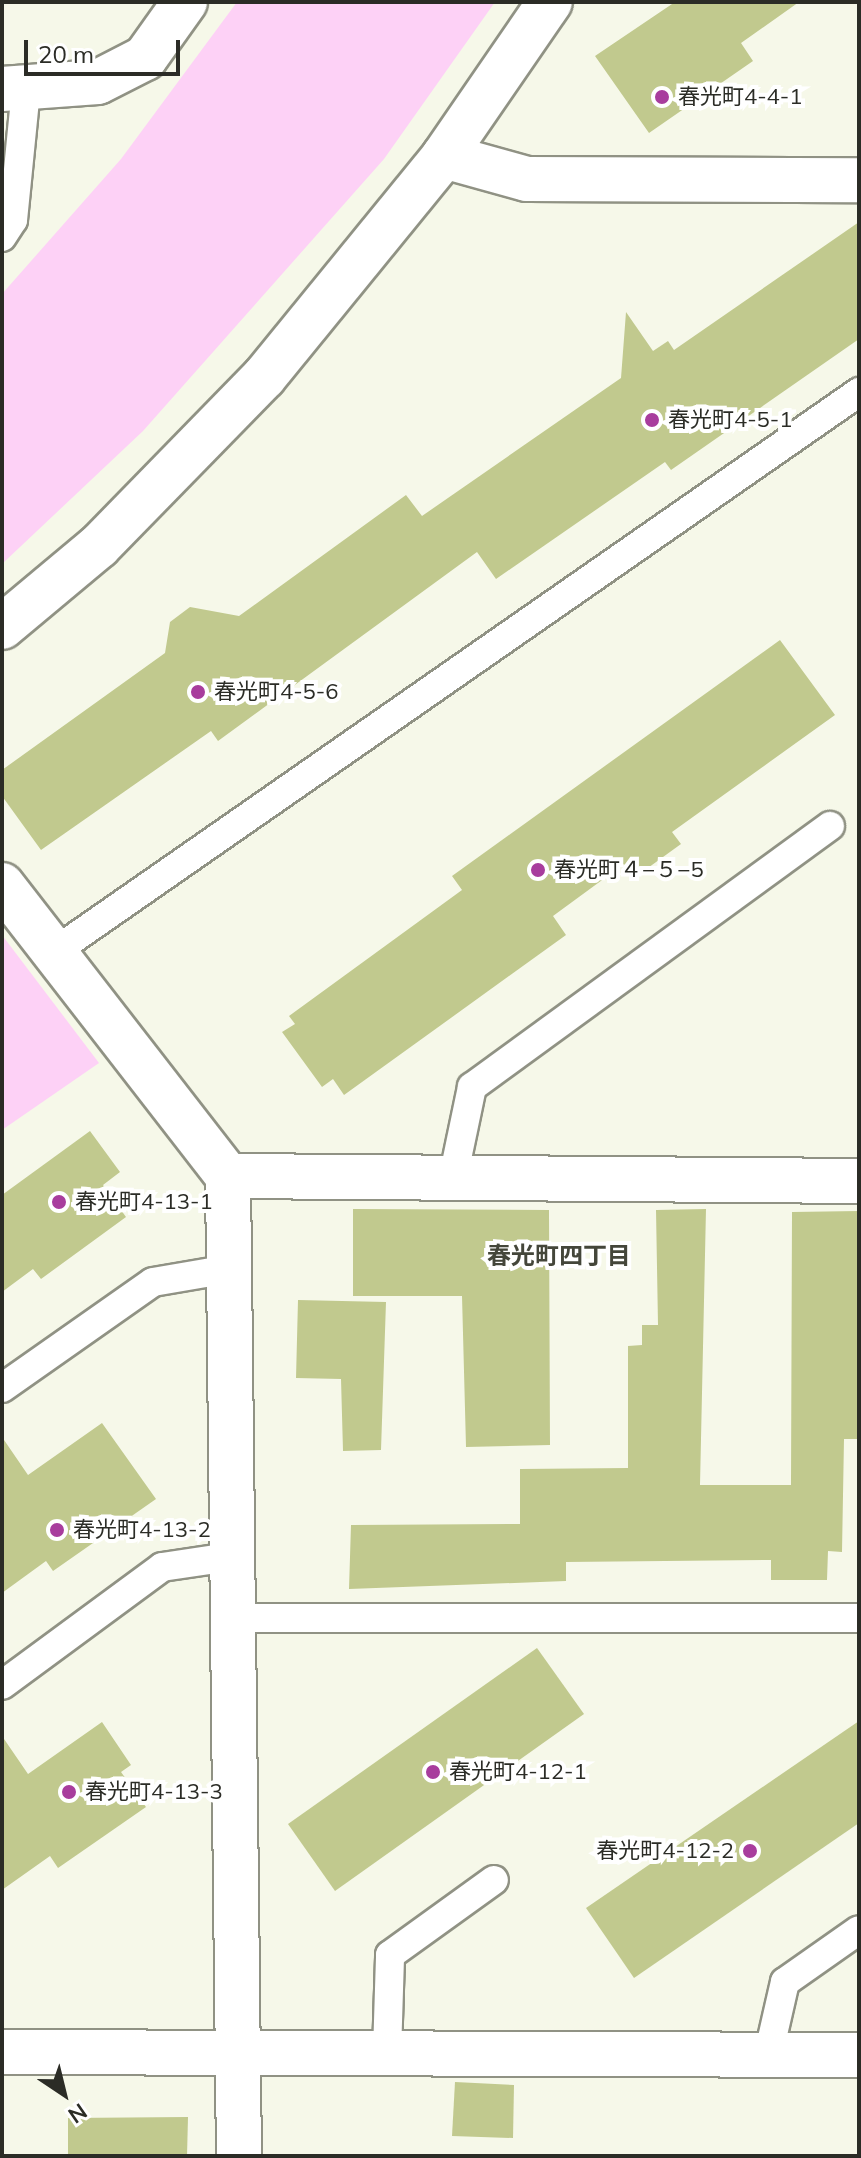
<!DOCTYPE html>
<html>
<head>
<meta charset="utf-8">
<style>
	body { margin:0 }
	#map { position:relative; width:861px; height:2158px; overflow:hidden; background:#f6f8e9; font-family:Mulish,"Noto Sans JP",sans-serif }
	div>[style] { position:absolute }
	.green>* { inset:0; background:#fdd1f6 }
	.building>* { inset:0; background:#c1c98e }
	.roads { filter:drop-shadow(2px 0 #909284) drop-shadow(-2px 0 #909284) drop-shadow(0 2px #909284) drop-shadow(0 -2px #909284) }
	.lane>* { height:28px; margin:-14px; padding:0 14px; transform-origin:14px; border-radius:14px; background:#fff }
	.street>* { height:44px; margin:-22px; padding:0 22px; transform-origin:22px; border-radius:22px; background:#fff }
	.dots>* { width:22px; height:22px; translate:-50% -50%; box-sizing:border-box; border:4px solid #fff; border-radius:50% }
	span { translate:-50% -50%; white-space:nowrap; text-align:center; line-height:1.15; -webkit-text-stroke:8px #fff; paint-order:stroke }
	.poi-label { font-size:22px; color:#2b2c26 }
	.left { translate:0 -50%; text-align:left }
	.right { translate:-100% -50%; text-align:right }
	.neighbourhood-label { font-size:24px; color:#44463a; font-weight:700 }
	.frame { position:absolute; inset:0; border:4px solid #2b2c26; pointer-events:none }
	.north { position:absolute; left:24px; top:2054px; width:80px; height:80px; -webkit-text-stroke:6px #fff; paint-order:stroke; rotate:145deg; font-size:22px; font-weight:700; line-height:32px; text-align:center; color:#2b2c26 }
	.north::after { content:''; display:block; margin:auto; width:28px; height:36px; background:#2b2c26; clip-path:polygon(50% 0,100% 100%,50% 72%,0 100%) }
	.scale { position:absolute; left:24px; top:40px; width:156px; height:36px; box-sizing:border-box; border:4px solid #2b2c26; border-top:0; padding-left:10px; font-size:24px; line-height:28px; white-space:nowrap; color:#2b2c26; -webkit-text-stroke:6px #fff; paint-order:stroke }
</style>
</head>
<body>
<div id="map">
	<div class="green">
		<i style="clip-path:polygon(237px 2px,495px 2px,384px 159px,143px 431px,2px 564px,2px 294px,121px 159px)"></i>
		<i style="clip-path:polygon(2px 935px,99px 1063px,2px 1130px)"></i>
	</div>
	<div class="building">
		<i style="clip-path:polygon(675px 2px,799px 2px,741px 43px,753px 61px,649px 133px,595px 56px)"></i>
		<i style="clip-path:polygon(859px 222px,859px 339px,671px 470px,665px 462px,496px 579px,477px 552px,218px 741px,211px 731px,41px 850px,2px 796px,2px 770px,165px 653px,170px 622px,190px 607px,239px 616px,406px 495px,422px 516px,621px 378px,626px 312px,653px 351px,668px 341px,674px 350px)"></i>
		<i style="clip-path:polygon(780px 640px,835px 715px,672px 832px,681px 844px,634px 878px,624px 864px,553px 916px,566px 935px,344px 1095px,333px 1079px,322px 1087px,282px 1032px,295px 1024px,289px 1016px,462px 890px,452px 876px)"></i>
		<i style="clip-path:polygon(90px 1131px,120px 1172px,103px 1185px,126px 1217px,41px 1279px,33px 1269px,2px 1292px,2px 1195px)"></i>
		<i style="clip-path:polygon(353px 1209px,549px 1210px,550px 1445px,466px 1447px,462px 1296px,353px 1296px)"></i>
		<i style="clip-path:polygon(706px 1209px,700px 1485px,791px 1485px,792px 1212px,859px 1211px,859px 1439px,844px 1439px,842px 1552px,828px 1551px,827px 1580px,771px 1580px,771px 1560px,566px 1562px,566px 1581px,349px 1589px,351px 1525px,520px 1524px,520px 1469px,628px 1468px,628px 1346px,642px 1345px,642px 1325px,658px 1325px,656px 1210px)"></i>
		<i style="clip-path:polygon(298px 1300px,386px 1302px,381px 1450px,343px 1451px,341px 1379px,296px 1378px)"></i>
		<i style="clip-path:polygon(102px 1423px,156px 1499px,53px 1571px,46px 1561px,2px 1593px,2px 1437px,28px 1475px)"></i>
		<i style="clip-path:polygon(537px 1648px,584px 1714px,335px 1891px,288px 1824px)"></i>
		<i style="clip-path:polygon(859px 1721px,859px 1823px,634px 1978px,586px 1908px)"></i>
		<i style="clip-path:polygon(102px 1722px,131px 1765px,121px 1772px,146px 1807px,58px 1868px,50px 1856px,2px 1890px,2px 1736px,28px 1774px)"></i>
		<i style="clip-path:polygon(455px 2082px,514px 2085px,513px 2138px,452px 2136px)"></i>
		<i style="clip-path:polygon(188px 2117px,187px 2156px,68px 2156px,68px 2118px)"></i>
	</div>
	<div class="roads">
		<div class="lane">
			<i style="left:2px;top:237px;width:20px;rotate:-57deg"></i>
			<i style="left:13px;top:220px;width:131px;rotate:-84.3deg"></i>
			<i style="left:54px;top:952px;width:981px;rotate:-34.82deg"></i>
			<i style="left:453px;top:1178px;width:93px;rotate:-78.2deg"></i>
			<i style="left:472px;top:1087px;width:443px;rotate:-36.1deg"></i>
			<i style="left:2px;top:1388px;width:184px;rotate:-35.1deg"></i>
			<i style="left:153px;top:1282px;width:77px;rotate:-9.7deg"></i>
			<i style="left:229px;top:1618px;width:630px"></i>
			<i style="left:2px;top:1685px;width:199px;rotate:-36.4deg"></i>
			<i style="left:162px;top:1567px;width:69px;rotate:-8.4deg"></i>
			<i style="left:387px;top:2053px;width:98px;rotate:-88.2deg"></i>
			<i style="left:390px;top:1955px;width:128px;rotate:-35.8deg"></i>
			<i style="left:768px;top:2056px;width:76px;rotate:-77.1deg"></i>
			<i style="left:785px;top:1982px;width:90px;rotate:-35.1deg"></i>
		</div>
		<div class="street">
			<i style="left:2px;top:89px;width:96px;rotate:-4.2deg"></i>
			<i style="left:98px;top:82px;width:53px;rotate:-27.1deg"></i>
			<i style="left:145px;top:58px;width:69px;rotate:-54.5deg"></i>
			<i style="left:444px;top:156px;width:86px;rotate:15.5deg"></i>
			<i style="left:527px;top:179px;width:332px;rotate:0.2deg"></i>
			<i style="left:2px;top:627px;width:126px;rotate:-39.9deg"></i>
			<i style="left:99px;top:546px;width:236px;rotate:-45.7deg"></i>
			<i style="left:264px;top:377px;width:285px;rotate:-50.8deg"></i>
			<i style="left:444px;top:156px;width:187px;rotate:-55.5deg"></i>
			<i style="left:2px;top:885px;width:368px;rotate:52.2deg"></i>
			<i style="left:228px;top:1176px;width:980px;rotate:89.36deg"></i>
			<i style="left:228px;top:1176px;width:631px;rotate:0.45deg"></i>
			<i style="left:2px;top:2052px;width:857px;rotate:0.2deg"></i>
		</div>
	</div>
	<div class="dots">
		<i style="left:662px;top:97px;background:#a83d9d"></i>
		<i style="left:652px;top:420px;background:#a83d9d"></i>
		<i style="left:198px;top:692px;background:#a83d9d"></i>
		<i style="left:538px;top:870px;background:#a83d9d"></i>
		<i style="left:59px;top:1202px;background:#a83d9d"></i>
		<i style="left:57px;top:1530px;background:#a83d9d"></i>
		<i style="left:433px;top:1772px;background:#a83d9d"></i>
		<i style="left:69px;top:1792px;background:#a83d9d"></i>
		<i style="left:750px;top:1851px;background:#a83d9d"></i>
	</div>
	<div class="poi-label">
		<span class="left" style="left:678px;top:97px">春光町4-4-1</span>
		<span class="left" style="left:668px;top:420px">春光町4-5-1</span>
		<span class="left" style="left:214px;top:692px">春光町4-5-6</span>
		<span class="left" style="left:554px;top:870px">春光町４−５−5</span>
		<span class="left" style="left:75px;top:1202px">春光町4-13-1</span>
		<span class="left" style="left:73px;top:1530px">春光町4-13-2</span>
		<span class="left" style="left:449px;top:1772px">春光町4-12-1</span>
		<span class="left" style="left:85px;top:1792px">春光町4-13-3</span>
		<span class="right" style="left:734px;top:1851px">春光町4-12-2</span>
	</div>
	<div class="neighbourhood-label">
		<span style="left:559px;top:1256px">春光町四丁目</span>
	</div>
	<div class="frame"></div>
	<div class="north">N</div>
	<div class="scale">20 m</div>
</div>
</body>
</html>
